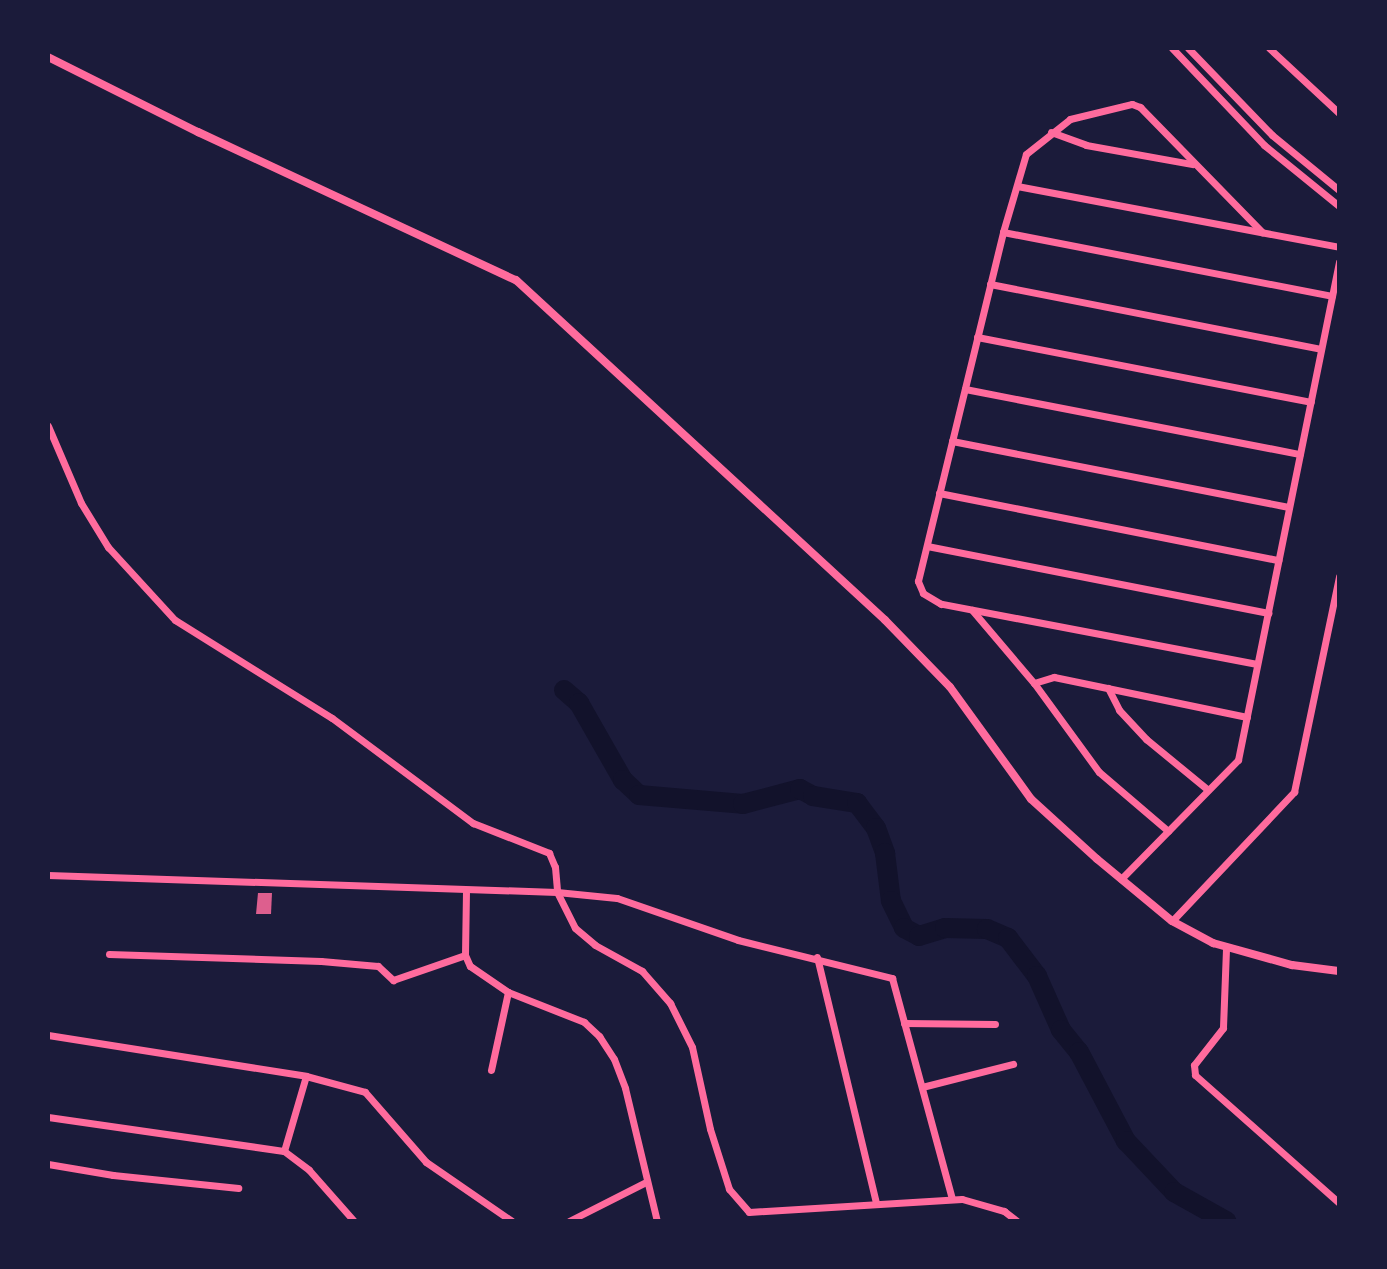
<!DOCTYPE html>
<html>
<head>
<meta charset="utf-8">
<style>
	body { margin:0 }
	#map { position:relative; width:1387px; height:1269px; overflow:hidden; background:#1b1b3a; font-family:Arial,sans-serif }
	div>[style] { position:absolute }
	.river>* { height:20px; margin:-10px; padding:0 10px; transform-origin:10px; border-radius:10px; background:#12122b }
	.building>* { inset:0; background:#dd5f8e }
	.minor>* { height:7px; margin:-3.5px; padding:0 3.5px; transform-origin:3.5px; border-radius:3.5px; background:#ff6b9d }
	.tertiary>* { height:8px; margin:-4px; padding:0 4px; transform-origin:4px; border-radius:4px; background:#ff6b9d }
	span { translate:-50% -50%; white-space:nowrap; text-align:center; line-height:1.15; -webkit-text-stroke:6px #1b1b3a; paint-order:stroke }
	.frame { position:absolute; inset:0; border:50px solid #1b1b3a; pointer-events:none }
</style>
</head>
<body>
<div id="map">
	<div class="river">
		<i style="left:564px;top:690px;width:20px;rotate:41deg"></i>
		<i style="left:579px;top:703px;width:89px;rotate:60.3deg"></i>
		<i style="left:623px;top:780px;width:22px;rotate:43deg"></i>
		<i style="left:639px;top:795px;width:104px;rotate:4.9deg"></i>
		<i style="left:743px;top:804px;width:59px;rotate:-14.7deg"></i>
		<i style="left:800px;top:789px;width:15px;rotate:28deg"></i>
		<i style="left:813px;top:796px;width:45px;rotate:9deg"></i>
		<i style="left:857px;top:803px;width:31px;rotate:53deg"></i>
		<i style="left:876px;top:828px;width:27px;rotate:70deg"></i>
		<i style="left:885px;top:853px;width:48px;rotate:82.9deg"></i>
		<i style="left:891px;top:901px;width:30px;rotate:64deg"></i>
		<i style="left:904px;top:928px;width:17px;rotate:28deg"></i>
		<i style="left:919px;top:936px;width:27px;rotate:-17deg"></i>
		<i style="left:945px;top:928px;width:42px;rotate:1.4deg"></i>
		<i style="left:987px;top:929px;width:23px;rotate:23deg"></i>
		<i style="left:1008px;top:938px;width:48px;rotate:52.7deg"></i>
		<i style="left:1037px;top:976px;width:59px;rotate:66deg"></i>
		<i style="left:1061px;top:1030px;width:28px;rotate:51deg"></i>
		<i style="left:1079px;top:1052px;width:101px;rotate:62.2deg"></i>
		<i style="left:1126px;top:1141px;width:70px;rotate:46.7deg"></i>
		<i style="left:1174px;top:1192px;width:60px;rotate:29.1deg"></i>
	</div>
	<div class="building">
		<i style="clip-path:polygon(258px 893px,272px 893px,271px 914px,256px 914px)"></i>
	</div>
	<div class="minor">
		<i style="left:1172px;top:48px;width:134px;rotate:46.5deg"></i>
		<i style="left:1264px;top:145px;width:97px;rotate:39.1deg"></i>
		<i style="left:1188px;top:48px;width:121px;rotate:46deg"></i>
		<i style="left:1272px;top:135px;width:87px;rotate:39.4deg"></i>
		<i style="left:1269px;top:48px;width:96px;rotate:42.9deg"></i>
		<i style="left:1051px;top:132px;width:37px;rotate:20deg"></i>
		<i style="left:1086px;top:145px;width:108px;rotate:10.2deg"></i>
		<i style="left:1017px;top:186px;width:328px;rotate:10.7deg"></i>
		<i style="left:1003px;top:232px;width:335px;rotate:11deg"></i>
		<i style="left:990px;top:284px;width:337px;rotate:11.1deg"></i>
		<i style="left:977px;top:337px;width:340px;rotate:11deg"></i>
		<i style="left:965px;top:389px;width:341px;rotate:11deg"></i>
		<i style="left:48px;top:426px;width:84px;rotate:66.8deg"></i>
		<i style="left:81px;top:503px;width:52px;rotate:58.5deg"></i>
		<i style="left:108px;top:547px;width:99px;rotate:47.5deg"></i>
		<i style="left:175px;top:620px;width:185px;rotate:32deg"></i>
		<i style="left:332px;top:718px;width:176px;rotate:36.7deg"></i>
		<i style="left:473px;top:823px;width:82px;rotate:21.5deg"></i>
		<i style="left:549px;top:853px;width:15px;rotate:67deg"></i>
		<i style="left:555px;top:867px;width:25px;rotate:85deg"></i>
		<i style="left:557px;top:892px;width:40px;rotate:63.4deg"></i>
		<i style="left:575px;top:928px;width:26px;rotate:40deg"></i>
		<i style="left:595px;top:945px;width:54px;rotate:29deg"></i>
		<i style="left:642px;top:971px;width:43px;rotate:48.8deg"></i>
		<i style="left:670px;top:1003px;width:49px;rotate:63.4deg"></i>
		<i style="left:692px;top:1047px;width:84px;rotate:77.6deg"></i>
		<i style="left:710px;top:1129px;width:63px;rotate:72.4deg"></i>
		<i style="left:729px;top:1189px;width:30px;rotate:49deg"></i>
		<i style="left:749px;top:1212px;width:213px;rotate:-3.5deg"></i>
		<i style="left:962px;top:1199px;width:44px;rotate:15.9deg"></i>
		<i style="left:1004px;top:1211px;width:16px;rotate:38deg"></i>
		<i style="left:952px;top:441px;width:343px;rotate:11.1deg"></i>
		<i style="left:939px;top:493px;width:346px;rotate:11.2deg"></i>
		<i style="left:927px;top:546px;width:348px;rotate:11.1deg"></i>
		<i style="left:972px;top:610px;width:96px;rotate:49.7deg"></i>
		<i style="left:1034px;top:683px;width:110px;rotate:53.9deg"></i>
		<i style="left:1099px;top:772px;width:91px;rotate:40.5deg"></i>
		<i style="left:1257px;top:664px;width:322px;rotate:-169.2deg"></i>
		<i style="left:941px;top:604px;width:21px;rotate:-149deg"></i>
		<i style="left:923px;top:593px;width:13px;rotate:-113deg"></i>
		<i style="left:918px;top:581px;width:359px;rotate:-76.3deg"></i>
		<i style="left:1003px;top:232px;width:81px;rotate:-73.6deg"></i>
		<i style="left:1026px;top:154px;width:56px;rotate:-38.5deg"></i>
		<i style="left:1070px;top:119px;width:64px;rotate:-13.6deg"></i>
		<i style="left:1132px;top:104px;width:9px;rotate:21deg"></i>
		<i style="left:1140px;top:107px;width:175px;rotate:45.7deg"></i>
		<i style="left:1034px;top:683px;width:21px;rotate:-17deg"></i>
		<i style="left:1054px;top:677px;width:197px;rotate:11.7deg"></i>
		<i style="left:1108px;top:688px;width:25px;rotate:63deg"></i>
		<i style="left:1119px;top:710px;width:40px;rotate:47deg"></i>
		<i style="left:1146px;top:739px;width:80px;rotate:39.4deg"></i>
		<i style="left:48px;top:875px;width:509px;rotate:1.91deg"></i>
		<i style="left:557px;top:892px;width:60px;rotate:5.7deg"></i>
		<i style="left:617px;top:898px;width:128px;rotate:19.1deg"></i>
		<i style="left:738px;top:940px;width:159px;rotate:13.9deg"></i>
		<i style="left:892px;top:978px;width:229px;rotate:74.8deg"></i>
		<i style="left:1121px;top:879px;width:167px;rotate:-45.5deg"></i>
		<i style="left:1238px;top:760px;width:508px;rotate:-78.54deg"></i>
		<i style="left:466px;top:891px;width:64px;rotate:90.9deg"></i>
		<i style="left:465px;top:955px;width:12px;rotate:66deg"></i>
		<i style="left:470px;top:966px;width:46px;rotate:34.4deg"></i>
		<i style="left:508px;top:992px;width:82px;rotate:21.5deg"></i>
		<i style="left:584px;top:1022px;width:21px;rotate:43deg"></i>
		<i style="left:599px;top:1036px;width:27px;rotate:57deg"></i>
		<i style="left:614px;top:1059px;width:31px;rotate:69deg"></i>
		<i style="left:625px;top:1088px;width:137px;rotate:76.5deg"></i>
		<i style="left:1172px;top:921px;width:178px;rotate:-46.6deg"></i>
		<i style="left:1294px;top:792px;width:220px;rotate:-78.2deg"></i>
		<i style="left:1226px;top:949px;width:79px;rotate:92.2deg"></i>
		<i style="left:1223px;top:1028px;width:47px;rotate:128.1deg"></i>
		<i style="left:1194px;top:1065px;width:10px;rotate:84deg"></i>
		<i style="left:1195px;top:1075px;width:193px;rotate:41.6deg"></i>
		<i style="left:109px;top:954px;width:212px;rotate:1.9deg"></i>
		<i style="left:321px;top:961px;width:57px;rotate:5deg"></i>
		<i style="left:378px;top:966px;width:21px;rotate:43deg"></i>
		<i style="left:393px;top:980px;width:76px;rotate:-19.1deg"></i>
		<i style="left:817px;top:957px;width:253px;rotate:76.5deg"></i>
		<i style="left:904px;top:1023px;width:91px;rotate:0.6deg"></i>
		<i style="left:48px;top:1035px;width:261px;rotate:9deg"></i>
		<i style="left:306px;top:1076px;width:61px;rotate:15.2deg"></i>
		<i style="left:365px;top:1092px;width:93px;rotate:48.9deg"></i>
		<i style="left:426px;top:1162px;width:104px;rotate:34.5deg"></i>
		<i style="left:491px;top:1070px;width:80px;rotate:-77.7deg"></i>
		<i style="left:922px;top:1087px;width:94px;rotate:-14.2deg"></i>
		<i style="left:48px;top:1117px;width:238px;rotate:8.2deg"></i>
		<i style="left:284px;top:1151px;width:31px;rotate:37deg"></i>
		<i style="left:309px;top:1170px;width:68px;rotate:48.6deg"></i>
		<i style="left:284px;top:1151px;width:78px;rotate:-73.7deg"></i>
		<i style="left:48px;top:1164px;width:66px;rotate:9.6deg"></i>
		<i style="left:113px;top:1175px;width:126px;rotate:5.9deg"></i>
		<i style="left:569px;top:1221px;width:86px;rotate:-26.9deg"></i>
	</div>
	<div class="tertiary">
		<i style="left:48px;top:57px;width:168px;rotate:26.6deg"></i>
		<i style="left:198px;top:132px;width:351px;rotate:25deg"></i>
		<i style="left:516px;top:280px;width:502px;rotate:42.66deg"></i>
		<i style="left:885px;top:620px;width:93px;rotate:45.9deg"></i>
		<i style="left:950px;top:687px;width:138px;rotate:54.1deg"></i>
		<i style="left:1031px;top:799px;width:89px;rotate:42.3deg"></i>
		<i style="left:1097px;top:859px;width:97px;rotate:39.6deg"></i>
		<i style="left:1172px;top:921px;width:47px;rotate:28.2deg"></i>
		<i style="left:1213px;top:943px;width:82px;rotate:15.6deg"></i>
		<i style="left:1292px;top:965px;width:47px;rotate:7.3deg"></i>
	</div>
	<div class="frame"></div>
</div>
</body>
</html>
